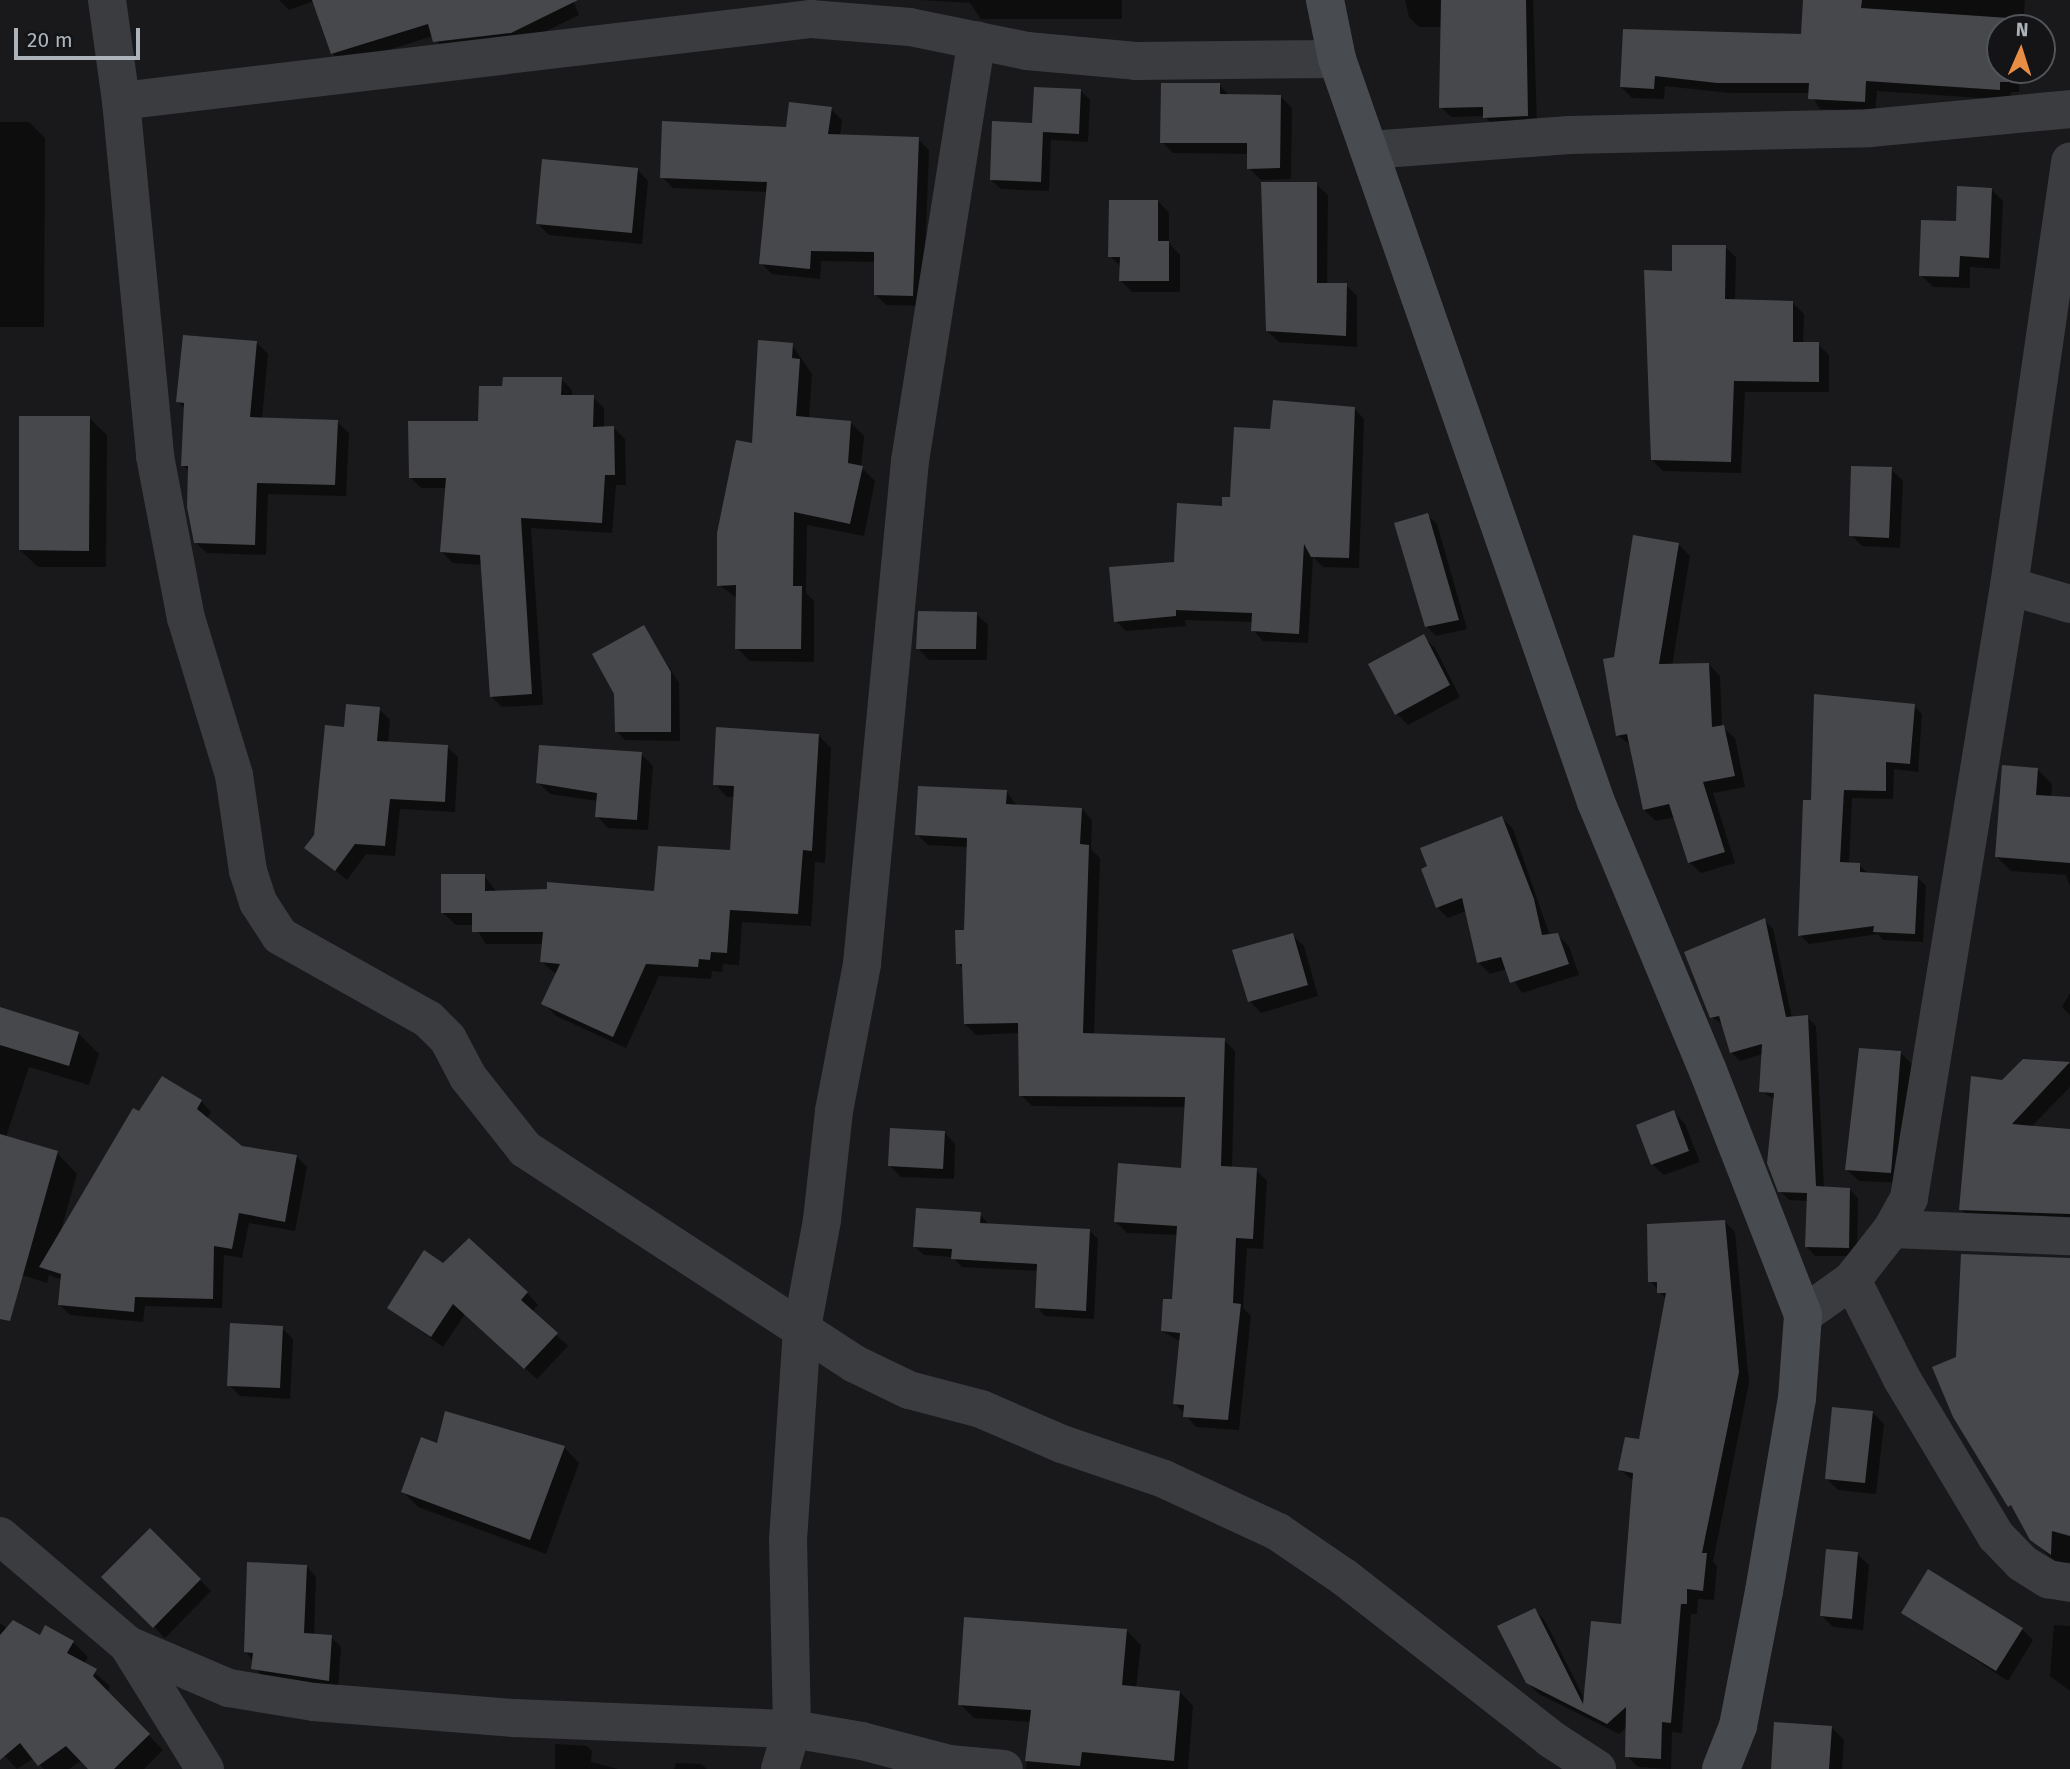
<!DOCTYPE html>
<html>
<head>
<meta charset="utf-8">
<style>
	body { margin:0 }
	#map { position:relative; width:2070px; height:1769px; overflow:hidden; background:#19191b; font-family:"Fira Sans",sans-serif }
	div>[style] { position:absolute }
	.shadow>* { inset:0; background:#0007 }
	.building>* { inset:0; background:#46484b }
	.minor>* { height:38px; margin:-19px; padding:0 19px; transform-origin:19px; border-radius:19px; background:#3a3c40 }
	.secondary>* { height:38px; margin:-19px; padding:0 19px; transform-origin:19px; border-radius:19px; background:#484c50 }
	span { translate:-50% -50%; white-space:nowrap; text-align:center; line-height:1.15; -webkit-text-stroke:6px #141416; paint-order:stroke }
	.north { position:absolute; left:1986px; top:14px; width:70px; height:70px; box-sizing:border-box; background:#141416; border:2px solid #515458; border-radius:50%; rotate:3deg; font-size:19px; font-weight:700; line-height:28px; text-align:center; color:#acb3ba }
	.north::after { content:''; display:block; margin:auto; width:24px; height:32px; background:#e88d44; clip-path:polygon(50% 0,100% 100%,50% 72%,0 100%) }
	.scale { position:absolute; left:14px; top:28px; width:126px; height:32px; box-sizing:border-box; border:4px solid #acb3ba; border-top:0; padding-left:9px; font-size:21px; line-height:24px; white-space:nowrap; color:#acb3ba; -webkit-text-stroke:5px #141416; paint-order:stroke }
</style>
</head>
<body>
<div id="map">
	<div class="shadow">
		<i style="clip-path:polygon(279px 0,573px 0,579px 15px,522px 43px,445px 52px,433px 36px,343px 64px,332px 53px,314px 1px,289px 10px)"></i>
		<i style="clip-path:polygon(920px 0,1122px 0,1122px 19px,981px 19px,970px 3px)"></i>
		<i style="clip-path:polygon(1405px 0,1533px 0,1537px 126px,1495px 127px,1484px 116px,1451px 117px,1441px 107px,1442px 27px,1419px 27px,1409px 17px)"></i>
		<i style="clip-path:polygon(1806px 0,2025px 0,2023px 28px,2000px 28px,2000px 70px,2020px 70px,2019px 92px,2011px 92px,2010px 100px,1877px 91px,1875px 112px,1820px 109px,1810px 93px,1729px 93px,1665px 86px,1664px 99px,1632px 98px,1621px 87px,1624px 31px,1803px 36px)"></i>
		<i style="clip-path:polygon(1219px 85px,1230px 96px,1280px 96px,1292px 108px,1291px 179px,1261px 180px,1249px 168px,1249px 154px,1173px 153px,1162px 142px)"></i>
		<i style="clip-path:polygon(1081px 91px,1090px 100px,1088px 142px,1051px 140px,1049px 191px,1001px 189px,991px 180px,1034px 125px)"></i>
		<i style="clip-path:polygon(831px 109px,842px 120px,840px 137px,918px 139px,929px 150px,923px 306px,886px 305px,875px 294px,876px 262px,821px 261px,820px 279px,772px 274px,761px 263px,768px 192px,673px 188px,662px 177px)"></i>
		<i style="clip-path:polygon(0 122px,29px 122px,45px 138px,44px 327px,0 327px)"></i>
		<i style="clip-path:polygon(637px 169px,648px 181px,642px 244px,549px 235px,538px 224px)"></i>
		<i style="clip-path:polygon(1316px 184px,1328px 195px,1327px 284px,1346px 285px,1357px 296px,1357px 347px,1279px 342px,1267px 331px)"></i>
		<i style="clip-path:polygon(1991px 189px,2003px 201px,2000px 269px,1970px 267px,1970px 288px,1933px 287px,1921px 275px,1957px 223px)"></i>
		<i style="clip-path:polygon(1158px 201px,1169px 213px,1169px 243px,1180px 255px,1180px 292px,1132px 292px,1121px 281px,1121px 267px,1110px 256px)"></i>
		<i style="clip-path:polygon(1725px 247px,1736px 257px,1735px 301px,1793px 303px,1804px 314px,1803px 344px,1818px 344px,1829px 355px,1829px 392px,1745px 392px,1741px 473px,1663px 471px,1652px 460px,1673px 273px)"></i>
		<i style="clip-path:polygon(257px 343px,268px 354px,262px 419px,337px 422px,349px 433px,346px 496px,268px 494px,266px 555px,207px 553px,195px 542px,190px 472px,183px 465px,185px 409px,177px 401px)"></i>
		<i style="clip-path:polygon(792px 345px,812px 374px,809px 419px,850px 422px,864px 436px,861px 467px,875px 481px,864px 536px,807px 525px,806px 593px,814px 601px,814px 662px,750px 661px,737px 648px,737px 598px,719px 585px,754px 445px)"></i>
		<i style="clip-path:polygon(561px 379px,572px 390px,572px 397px,593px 397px,604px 408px,604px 428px,614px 428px,625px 439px,626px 485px,616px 485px,612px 533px,531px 528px,543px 705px,502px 707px,491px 696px,483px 565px,453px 563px,442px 552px,447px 488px,421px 488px,410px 477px,480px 422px,504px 388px)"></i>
		<i style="clip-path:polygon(1354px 408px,1364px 419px,1359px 568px,1323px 567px,1313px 557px,1308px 643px,1263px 641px,1253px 630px,1254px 622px,1185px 620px,1186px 626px,1126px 631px,1116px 621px,1232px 499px,1272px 431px)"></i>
		<i style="clip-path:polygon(89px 418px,107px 435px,106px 567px,38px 567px,20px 550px)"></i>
		<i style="clip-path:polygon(1891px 469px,1903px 481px,1900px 548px,1862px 546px,1851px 535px)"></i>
		<i style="clip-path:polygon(1427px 515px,1437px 524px,1467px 629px,1436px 636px,1426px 626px)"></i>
		<i style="clip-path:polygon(1678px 544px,1690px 556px,1672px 666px,1709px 664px,1720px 676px,1722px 727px,1735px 738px,1745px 787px,1713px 793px,1735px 863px,1701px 873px,1689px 862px,1675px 817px,1656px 821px,1644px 810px,1632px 746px,1617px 735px,1615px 658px)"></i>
		<i style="clip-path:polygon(976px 614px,988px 625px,987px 660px,929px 660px,918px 648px)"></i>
		<i style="clip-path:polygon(644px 627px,679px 683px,680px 741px,625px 740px,616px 731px)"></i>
		<i style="clip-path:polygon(1423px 637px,1435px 648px,1460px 697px,1408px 725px,1397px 714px)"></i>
		<i style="clip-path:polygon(1914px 706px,1922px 714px,1918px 772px,1894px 769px,1893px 799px,1852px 798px,1849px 864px,1859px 865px,1869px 874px,1917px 877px,1926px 886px,1923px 942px,1883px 940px,1878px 934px,1809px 944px,1800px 935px,1813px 802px)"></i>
		<i style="clip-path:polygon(379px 709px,390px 720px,388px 744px,447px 747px,458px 757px,455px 812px,400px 809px,395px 856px,366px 854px,347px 880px,307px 847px,316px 835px,345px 729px)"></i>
		<i style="clip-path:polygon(818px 735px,831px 748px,825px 863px,815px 862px,811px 926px,742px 922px,739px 965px,723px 964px,722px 972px,712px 971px,711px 979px,659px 976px,626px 1048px,556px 1016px,544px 1003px,557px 975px,542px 962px,543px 944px,486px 944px,474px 925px,456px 925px,443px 913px,484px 876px,497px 892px,655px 893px,731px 852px,735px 797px,727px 797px,715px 784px)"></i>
		<i style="clip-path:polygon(641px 754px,653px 766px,648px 830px,608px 828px,597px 816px,598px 801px,550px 794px,538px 782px)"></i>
		<i style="clip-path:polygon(2037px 769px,2052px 784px,2051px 798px,2070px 800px,2070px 886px,2066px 875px,2011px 871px,1997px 857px)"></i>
		<i style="clip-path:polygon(1006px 791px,1017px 806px,1082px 809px,1092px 820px,1091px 849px,1100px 858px,1094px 1035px,1224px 1040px,1235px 1051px,1232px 1168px,1256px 1170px,1267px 1181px,1263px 1249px,1247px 1248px,1243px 1308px,1251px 1316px,1239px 1430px,1196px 1427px,1175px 1403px,1181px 1342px,1162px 1331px,1174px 1301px,1178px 1235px,1127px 1233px,1116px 1222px,1183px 1170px,1186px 1107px,1032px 1106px,1021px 1095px,1020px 1033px,976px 1035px,965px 1024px,964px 969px,958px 963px,966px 932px,968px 847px,928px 845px,917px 834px)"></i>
		<i style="clip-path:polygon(1502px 818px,1513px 829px,1550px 936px,1557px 935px,1569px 946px,1579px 975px,1522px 993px,1507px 969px,1490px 974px,1479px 963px,1466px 911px,1448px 918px,1437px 907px,1430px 867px)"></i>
		<i style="clip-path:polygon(1764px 920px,1773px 929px,1792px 1018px,1807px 1017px,1816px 1026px,1824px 1188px,1849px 1189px,1858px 1198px,1857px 1256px,1815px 1256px,1807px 1247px,1808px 1201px,1789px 1200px,1780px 1191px,1775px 1100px,1761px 1091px,1763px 1054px,1740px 1061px,1731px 1052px,1723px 1025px,1712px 1017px)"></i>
		<i style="clip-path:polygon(1292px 935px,1304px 946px,1318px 996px,1261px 1013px,1250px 1001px)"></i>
		<i style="clip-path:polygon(2070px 993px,2070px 1015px,2062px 1007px)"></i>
		<i style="clip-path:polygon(0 1009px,78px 1033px,99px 1054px,89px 1085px,29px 1067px,6px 1137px,57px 1153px,77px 1174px,61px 1230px,139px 1113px,201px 1101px,211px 1112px,207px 1119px,242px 1148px,297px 1157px,307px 1167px,295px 1231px,249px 1223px,242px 1258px,224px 1255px,222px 1308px,145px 1306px,143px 1322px,70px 1315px,59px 1304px,62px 1280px,49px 1275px,47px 1283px,0 1268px)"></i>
		<i style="clip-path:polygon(1901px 1053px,1912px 1064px,1902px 1183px,1859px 1181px,1847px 1170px)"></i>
		<i style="clip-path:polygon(2023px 1061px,2070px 1064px,2070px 1087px,2031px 1127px,2070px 1131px,2070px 1224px,1972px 1220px,1961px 1209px,2003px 1082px)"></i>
		<i style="clip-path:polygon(1674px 1112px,1685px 1124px,1700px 1162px,1664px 1175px,1652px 1164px)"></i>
		<i style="clip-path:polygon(944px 1132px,955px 1144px,954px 1179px,901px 1177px,889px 1165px)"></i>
		<i style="clip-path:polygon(980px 1214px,989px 1225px,1090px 1231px,1098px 1239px,1094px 1319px,1045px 1316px,1037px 1307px,1039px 1271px,962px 1267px,953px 1257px,924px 1255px,915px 1247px)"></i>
		<i style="clip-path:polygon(1724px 1221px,1735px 1232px,1749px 1383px,1713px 1562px,1717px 1566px,1714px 1600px,1698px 1599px,1697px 1614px,1691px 1614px,1682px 1733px,1672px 1732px,1671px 1769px,1638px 1767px,1627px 1756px,1628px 1726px,1619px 1734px,1539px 1694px,1527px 1682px,1535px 1610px,1545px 1621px,1585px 1700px,1623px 1626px,1634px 1481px,1620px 1470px,1641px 1442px,1666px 1299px,1650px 1281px)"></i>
		<i style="clip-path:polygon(2070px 1265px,2070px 1562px,2059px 1564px,2037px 1545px,1958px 1358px)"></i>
		<i style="clip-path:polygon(443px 1266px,527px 1293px,538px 1305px,532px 1312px,568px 1346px,537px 1379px,465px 1314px,443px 1347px,389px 1308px)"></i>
		<i style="clip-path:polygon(282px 1328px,293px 1339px,290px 1399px,240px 1396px,229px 1385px)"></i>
		<i style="clip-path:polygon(1873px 1413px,1884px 1424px,1876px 1494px,1838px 1490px,1827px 1479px)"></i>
		<i style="clip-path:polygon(564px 1447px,579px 1463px,546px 1554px,418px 1507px,403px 1492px)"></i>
		<i style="clip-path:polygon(150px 1530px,211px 1591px,165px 1638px,104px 1577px)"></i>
		<i style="clip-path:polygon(1857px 1554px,1869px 1565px,1863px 1630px,1833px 1627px,1822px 1616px)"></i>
		<i style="clip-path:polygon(306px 1566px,316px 1577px,314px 1635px,331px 1637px,341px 1647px,338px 1690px,263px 1679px,246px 1651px)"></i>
		<i style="clip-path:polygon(1904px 1613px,2022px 1629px,2033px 1640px,2008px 1681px)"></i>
		<i style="clip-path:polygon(0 1623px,7px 1629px,40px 1637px,46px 1627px,73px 1642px,88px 1657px,84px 1664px,110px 1686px,107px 1692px,163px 1750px,144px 1769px,90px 1769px,82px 1760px,69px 1769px,44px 1769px,34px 1758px,17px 1769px,0 1751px)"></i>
		<i style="clip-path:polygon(2054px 1625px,2070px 1626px,2070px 1691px,2050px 1676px)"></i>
		<i style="clip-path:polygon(1127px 1631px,1141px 1645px,1136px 1688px,1180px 1692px,1193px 1706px,1188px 1769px,1026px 1769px,1031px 1722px,974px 1718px,960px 1704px)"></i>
		<i style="clip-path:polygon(1831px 1727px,1844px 1740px,1842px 1769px,1773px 1769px)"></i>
		<i style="clip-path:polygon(555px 1744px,587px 1746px,592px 1751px,591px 1762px,618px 1769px,555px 1769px)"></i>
		<i style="clip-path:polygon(676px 1763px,701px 1764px,707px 1769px,674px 1769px)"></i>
	</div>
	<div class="building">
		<i style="clip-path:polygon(312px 0,578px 0,511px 33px,433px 42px,428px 24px,331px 54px)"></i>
		<i style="clip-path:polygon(1441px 0,1526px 0,1528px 116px,1483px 118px,1483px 107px,1439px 108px)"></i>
		<i style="clip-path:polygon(1803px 0,1862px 0,1861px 8px,2009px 18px,2009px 28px,2000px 28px,2000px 70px,2008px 70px,2008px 82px,2000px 82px,2000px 90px,1866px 81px,1865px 102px,1808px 99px,1809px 83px,1717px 83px,1655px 76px,1654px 89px,1620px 87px,1623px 29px,1801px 34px)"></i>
		<i style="clip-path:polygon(1161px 83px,1220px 83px,1220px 94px,1281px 95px,1280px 168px,1247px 169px,1247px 143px,1160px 143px)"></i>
		<i style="clip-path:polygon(1034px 87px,1081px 89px,1079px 134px,1043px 132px,1041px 182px,990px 180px,992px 121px,1032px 123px)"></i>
		<i style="clip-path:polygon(789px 102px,832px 107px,828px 134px,919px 137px,913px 296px,874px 295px,874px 252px,811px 251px,810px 269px,759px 264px,767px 182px,660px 178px,662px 121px,786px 127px)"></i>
		<i style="clip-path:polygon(542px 159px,638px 168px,632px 233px,536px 224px)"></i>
		<i style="clip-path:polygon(1261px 182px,1317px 182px,1317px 283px,1347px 283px,1346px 336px,1266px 331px)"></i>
		<i style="clip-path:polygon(1957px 186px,1992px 188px,1989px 258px,1960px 256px,1959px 277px,1919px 276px,1921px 220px,1956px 221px)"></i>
		<i style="clip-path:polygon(1109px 200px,1158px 200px,1158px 241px,1169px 241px,1169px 281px,1119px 281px,1120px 257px,1108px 257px)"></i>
		<i style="clip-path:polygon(1672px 245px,1726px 245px,1725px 299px,1793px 301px,1793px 342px,1819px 342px,1819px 382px,1734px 381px,1731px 462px,1651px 460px,1644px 270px,1672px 271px)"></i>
		<i style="clip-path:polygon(183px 335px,257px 341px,250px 417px,338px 420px,335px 485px,257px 483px,255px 545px,194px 543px,187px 507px,188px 466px,181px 466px,184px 403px,176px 402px)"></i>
		<i style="clip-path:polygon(758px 340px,793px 343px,792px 358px,800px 359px,796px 416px,851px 421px,848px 463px,863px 466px,850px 524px,794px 512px,793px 586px,802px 586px,801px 649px,735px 649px,736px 585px,717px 586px,717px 533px,736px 440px,752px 443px)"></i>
		<i style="clip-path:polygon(503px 377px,562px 377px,561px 395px,594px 395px,593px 427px,614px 426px,615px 475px,605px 475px,602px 523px,521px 518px,532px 694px,490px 697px,480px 555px,440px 552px,446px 478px,409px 478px,408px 421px,478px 421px,479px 386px,502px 386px)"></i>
		<i style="clip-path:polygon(1273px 400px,1355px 407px,1349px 558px,1311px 557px,1304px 544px,1299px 634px,1251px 631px,1252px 613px,1176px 610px,1176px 616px,1114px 622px,1109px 567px,1174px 562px,1177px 503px,1222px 506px,1222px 497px,1230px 497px,1234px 427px,1270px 429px)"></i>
		<i style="clip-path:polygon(19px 416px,90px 416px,89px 551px,19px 550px)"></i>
		<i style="clip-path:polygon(1851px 466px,1892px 467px,1889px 538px,1849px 536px)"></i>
		<i style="clip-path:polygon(1428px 513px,1459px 620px,1425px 627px,1394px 523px)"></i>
		<i style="clip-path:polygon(1633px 535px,1679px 543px,1659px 664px,1709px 663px,1712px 727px,1724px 725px,1735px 776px,1703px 782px,1725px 852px,1688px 863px,1669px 804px,1643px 810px,1627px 734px,1616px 736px,1603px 659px,1614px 657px)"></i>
		<i style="clip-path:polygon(918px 611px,977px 612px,976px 649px,916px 649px)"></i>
		<i style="clip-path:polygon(644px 625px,671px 672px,671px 732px,615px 732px,614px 694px,592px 654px)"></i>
		<i style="clip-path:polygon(1424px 634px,1450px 685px,1395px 715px,1368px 664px)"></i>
		<i style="clip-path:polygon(1814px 694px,1915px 704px,1910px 764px,1886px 762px,1886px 791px,1844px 790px,1840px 862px,1860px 863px,1860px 872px,1918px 876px,1915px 934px,1873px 932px,1874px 926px,1798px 936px,1803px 800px,1811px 800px)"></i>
		<i style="clip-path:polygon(346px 704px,380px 707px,377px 741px,448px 745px,445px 802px,390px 799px,385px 846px,355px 844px,335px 871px,304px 848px,314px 835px,325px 725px,344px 727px)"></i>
		<i style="clip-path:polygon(716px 727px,819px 734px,812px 851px,803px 850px,798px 914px,730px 910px,727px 953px,711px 952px,710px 960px,699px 959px,698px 967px,646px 964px,613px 1037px,541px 1004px,560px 964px,540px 962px,543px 932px,472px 932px,472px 913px,441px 913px,441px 874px,485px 874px,485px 891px,547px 889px,547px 882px,654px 891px,658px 846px,730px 850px,734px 786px,713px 785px)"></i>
		<i style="clip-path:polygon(539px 745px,642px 752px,637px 820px,595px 817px,597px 793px,536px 783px)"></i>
		<i style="clip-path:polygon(2002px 765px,2038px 768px,2036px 795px,2070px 797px,2070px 863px,1995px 857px)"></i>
		<i style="clip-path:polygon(918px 786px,1007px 790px,1006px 804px,1082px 808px,1080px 844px,1089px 845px,1083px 1033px,1225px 1038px,1221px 1166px,1257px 1168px,1253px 1239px,1236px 1238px,1233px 1303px,1241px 1304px,1228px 1420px,1183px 1417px,1184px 1405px,1173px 1404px,1180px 1333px,1161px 1331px,1163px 1299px,1172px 1299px,1177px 1226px,1114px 1222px,1118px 1163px,1181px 1168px,1185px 1097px,1019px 1096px,1018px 1023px,964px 1024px,962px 964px,956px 964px,955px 930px,964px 930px,967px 838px,915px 835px)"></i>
		<i style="clip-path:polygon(1502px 816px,1534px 899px,1542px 935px,1558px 933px,1569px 964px,1510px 983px,1501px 957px,1477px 963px,1462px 898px,1436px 908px,1421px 869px,1427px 866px,1420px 848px)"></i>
		<i style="clip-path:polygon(1765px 918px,1786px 1017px,1808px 1015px,1816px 1186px,1850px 1188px,1849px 1248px,1805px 1247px,1807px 1193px,1778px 1192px,1767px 1163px,1774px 1093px,1759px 1092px,1762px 1044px,1730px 1053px,1719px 1016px,1710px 1018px,1684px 952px)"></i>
		<i style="clip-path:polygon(1293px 933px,1308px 985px,1248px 1002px,1232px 950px)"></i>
		<i style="clip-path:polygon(0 1007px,79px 1032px,69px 1066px,0 1045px)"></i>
		<i style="clip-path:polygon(1859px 1048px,1901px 1051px,1891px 1173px,1845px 1170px)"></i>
		<i style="clip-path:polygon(2023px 1059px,2070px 1062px,2012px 1124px,2070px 1129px,2070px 1214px,1959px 1210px,1971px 1076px,2002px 1080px)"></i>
		<i style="clip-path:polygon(162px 1076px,202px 1100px,197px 1109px,242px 1146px,297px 1155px,285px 1222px,239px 1213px,232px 1249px,214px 1246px,213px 1299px,135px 1297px,134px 1312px,58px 1305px,61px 1274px,39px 1267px,133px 1108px,139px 1111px)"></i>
		<i style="clip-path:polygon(1674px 1110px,1689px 1151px,1651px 1165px,1636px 1125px)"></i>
		<i style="clip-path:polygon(890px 1128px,945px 1131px,943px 1169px,888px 1166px)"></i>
		<i style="clip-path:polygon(0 1134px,58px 1151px,10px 1321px,0 1319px)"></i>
		<i style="clip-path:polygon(916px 1208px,981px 1212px,980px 1223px,1090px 1229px,1086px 1311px,1035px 1308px,1037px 1264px,951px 1259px,952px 1249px,913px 1247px)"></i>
		<i style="clip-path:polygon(1725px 1220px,1739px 1372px,1702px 1553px,1707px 1553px,1703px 1591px,1687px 1589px,1687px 1604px,1681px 1604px,1671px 1723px,1662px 1722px,1661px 1759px,1625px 1757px,1626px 1707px,1607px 1724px,1526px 1683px,1497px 1626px,1535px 1608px,1583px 1704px,1591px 1621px,1621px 1624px,1633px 1473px,1618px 1470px,1625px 1437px,1639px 1439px,1666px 1293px,1657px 1293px,1657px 1282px,1648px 1282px,1647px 1224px)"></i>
		<i style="clip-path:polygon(469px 1238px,528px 1292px,521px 1300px,558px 1333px,524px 1369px,453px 1304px,431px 1337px,387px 1308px,424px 1250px,443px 1263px)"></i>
		<i style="clip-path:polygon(1961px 1254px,2070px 1258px,2070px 1536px,2052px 1531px,2051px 1555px,2030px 1540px,2011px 1505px,2008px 1507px,1953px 1417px,1932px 1367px,1956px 1357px)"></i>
		<i style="clip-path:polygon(230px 1323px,283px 1326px,280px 1388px,227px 1386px)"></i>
		<i style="clip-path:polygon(1832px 1407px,1873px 1411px,1865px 1483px,1825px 1479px)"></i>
		<i style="clip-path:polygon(445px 1411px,565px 1446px,530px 1540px,401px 1492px,421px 1437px,437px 1443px)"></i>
		<i style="clip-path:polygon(150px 1528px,201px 1579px,153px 1628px,101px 1577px)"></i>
		<i style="clip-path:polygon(1826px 1549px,1858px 1552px,1852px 1619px,1820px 1616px)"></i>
		<i style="clip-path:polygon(247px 1562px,307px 1565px,304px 1633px,332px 1635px,329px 1681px,251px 1669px,253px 1653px,244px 1652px)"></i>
		<i style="clip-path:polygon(1928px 1569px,2023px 1628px,1996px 1671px,1901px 1613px)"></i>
		<i style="clip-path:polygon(964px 1617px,1127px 1629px,1122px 1685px,1180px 1691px,1174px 1761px,1082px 1752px,1080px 1766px,1025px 1761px,1031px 1710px,958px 1705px)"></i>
		<i style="clip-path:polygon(13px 1620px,40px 1635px,45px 1625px,74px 1641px,67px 1653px,97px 1669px,93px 1676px,150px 1734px,114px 1769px,88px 1769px,66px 1746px,38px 1766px,20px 1743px,0 1760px,0 1635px)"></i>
		<i style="clip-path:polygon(1774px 1722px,1832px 1726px,1829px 1769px,1771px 1769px)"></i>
	</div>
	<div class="minor">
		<i style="left:107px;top:0;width:102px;rotate:82.1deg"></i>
		<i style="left:121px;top:101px;width:357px;rotate:84.5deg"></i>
		<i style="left:155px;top:456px;width:165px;rotate:79.2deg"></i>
		<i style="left:186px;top:618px;width:164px;rotate:73deg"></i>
		<i style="left:234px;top:775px;width:97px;rotate:81.7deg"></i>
		<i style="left:248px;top:871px;width:33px;rotate:72deg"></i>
		<i style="left:258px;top:902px;width:40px;rotate:57.1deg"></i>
		<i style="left:280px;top:936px;width:170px;rotate:29.3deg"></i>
		<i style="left:428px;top:1019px;width:28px;rotate:45deg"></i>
		<i style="left:448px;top:1039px;width:43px;rotate:62.2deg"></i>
		<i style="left:468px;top:1077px;width:92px;rotate:51.6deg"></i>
		<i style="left:525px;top:1149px;width:394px;rotate:33.1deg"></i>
		<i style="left:855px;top:1364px;width:60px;rotate:25.7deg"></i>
		<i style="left:909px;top:1390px;width:74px;rotate:14.8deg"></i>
		<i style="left:981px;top:1409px;width:88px;rotate:23.4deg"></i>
		<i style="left:1062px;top:1444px;width:108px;rotate:18.9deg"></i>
		<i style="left:1164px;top:1479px;width:126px;rotate:24.9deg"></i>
		<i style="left:1278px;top:1532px;width:80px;rotate:34.3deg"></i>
		<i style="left:1344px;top:1577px;width:263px;rotate:38deg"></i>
		<i style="left:1551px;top:1739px;width:55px;rotate:33.1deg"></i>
		<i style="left:121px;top:101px;width:695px;rotate:-6.78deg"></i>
		<i style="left:811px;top:19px;width:99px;rotate:4.6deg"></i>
		<i style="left:910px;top:27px;width:119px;rotate:11.6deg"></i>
		<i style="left:1027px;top:51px;width:109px;rotate:5.2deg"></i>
		<i style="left:1136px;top:61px;width:201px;rotate:-0.6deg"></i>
		<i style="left:1370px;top:150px;width:200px;rotate:-4.3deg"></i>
		<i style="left:1569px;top:135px;width:301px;rotate:-1.3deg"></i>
		<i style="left:1870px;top:128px;width:201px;rotate:-5.4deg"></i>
		<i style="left:2009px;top:586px;width:64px;rotate:16.4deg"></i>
		<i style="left:1892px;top:1229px;width:178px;rotate:2.3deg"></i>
		<i style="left:1852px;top:1280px;width:111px;rotate:63.2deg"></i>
		<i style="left:1902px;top:1379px;width:183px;rotate:59.1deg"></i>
		<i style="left:1996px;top:1536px;width:37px;rotate:46deg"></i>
		<i style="left:2022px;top:1563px;width:31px;rotate:32deg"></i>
		<i style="left:2048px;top:1579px;width:22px;rotate:10deg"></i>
		<i style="left:1803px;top:1315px;width:60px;rotate:-35.5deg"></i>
		<i style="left:1852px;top:1280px;width:65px;rotate:-51.9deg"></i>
		<i style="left:1892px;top:1229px;width:35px;rotate:-61deg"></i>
		<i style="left:1909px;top:1198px;width:620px;rotate:-80.72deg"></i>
		<i style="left:2009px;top:586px;width:429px;rotate:-81.8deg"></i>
		<i style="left:0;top:1536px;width:168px;rotate:40.4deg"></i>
		<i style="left:128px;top:1645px;width:110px;rotate:23.1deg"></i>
		<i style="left:229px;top:1688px;width:86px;rotate:9.4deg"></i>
		<i style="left:314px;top:1702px;width:202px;rotate:4.6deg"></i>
		<i style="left:515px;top:1718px;width:277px;rotate:2.3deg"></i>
		<i style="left:792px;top:1729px;width:71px;rotate:9.7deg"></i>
		<i style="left:862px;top:1741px;width:90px;rotate:14.8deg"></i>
		<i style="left:949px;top:1764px;width:55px;rotate:5.2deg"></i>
		<i style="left:128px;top:1645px;width:146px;rotate:58.2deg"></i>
		<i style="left:780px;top:1769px;width:42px;rotate:-73.3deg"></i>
		<i style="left:792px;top:1729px;width:189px;rotate:-91.2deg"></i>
		<i style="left:788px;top:1540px;width:212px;rotate:-86.2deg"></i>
		<i style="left:802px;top:1328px;width:110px;rotate:-79.5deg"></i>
		<i style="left:822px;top:1220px;width:110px;rotate:-83.7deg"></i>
		<i style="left:834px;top:1111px;width:150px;rotate:-79.2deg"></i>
		<i style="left:862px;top:964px;width:505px;rotate:-84.55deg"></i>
		<i style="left:910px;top:461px;width:426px;rotate:-81deg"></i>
	</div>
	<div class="secondary">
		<i style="left:1325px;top:0;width:60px;rotate:78.5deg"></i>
		<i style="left:1337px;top:59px;width:787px;rotate:70.78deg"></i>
		<i style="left:1596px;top:802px;width:291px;rotate:67.4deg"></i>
		<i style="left:1708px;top:1071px;width:262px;rotate:68.7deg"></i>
		<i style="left:1803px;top:1315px;width:83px;rotate:94.1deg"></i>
		<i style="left:1797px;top:1398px;width:196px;rotate:99.7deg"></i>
		<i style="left:1764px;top:1591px;width:137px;rotate:100.9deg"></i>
		<i style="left:1738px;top:1726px;width:46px;rotate:111.6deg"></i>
	</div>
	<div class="north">N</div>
	<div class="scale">20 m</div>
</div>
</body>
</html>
